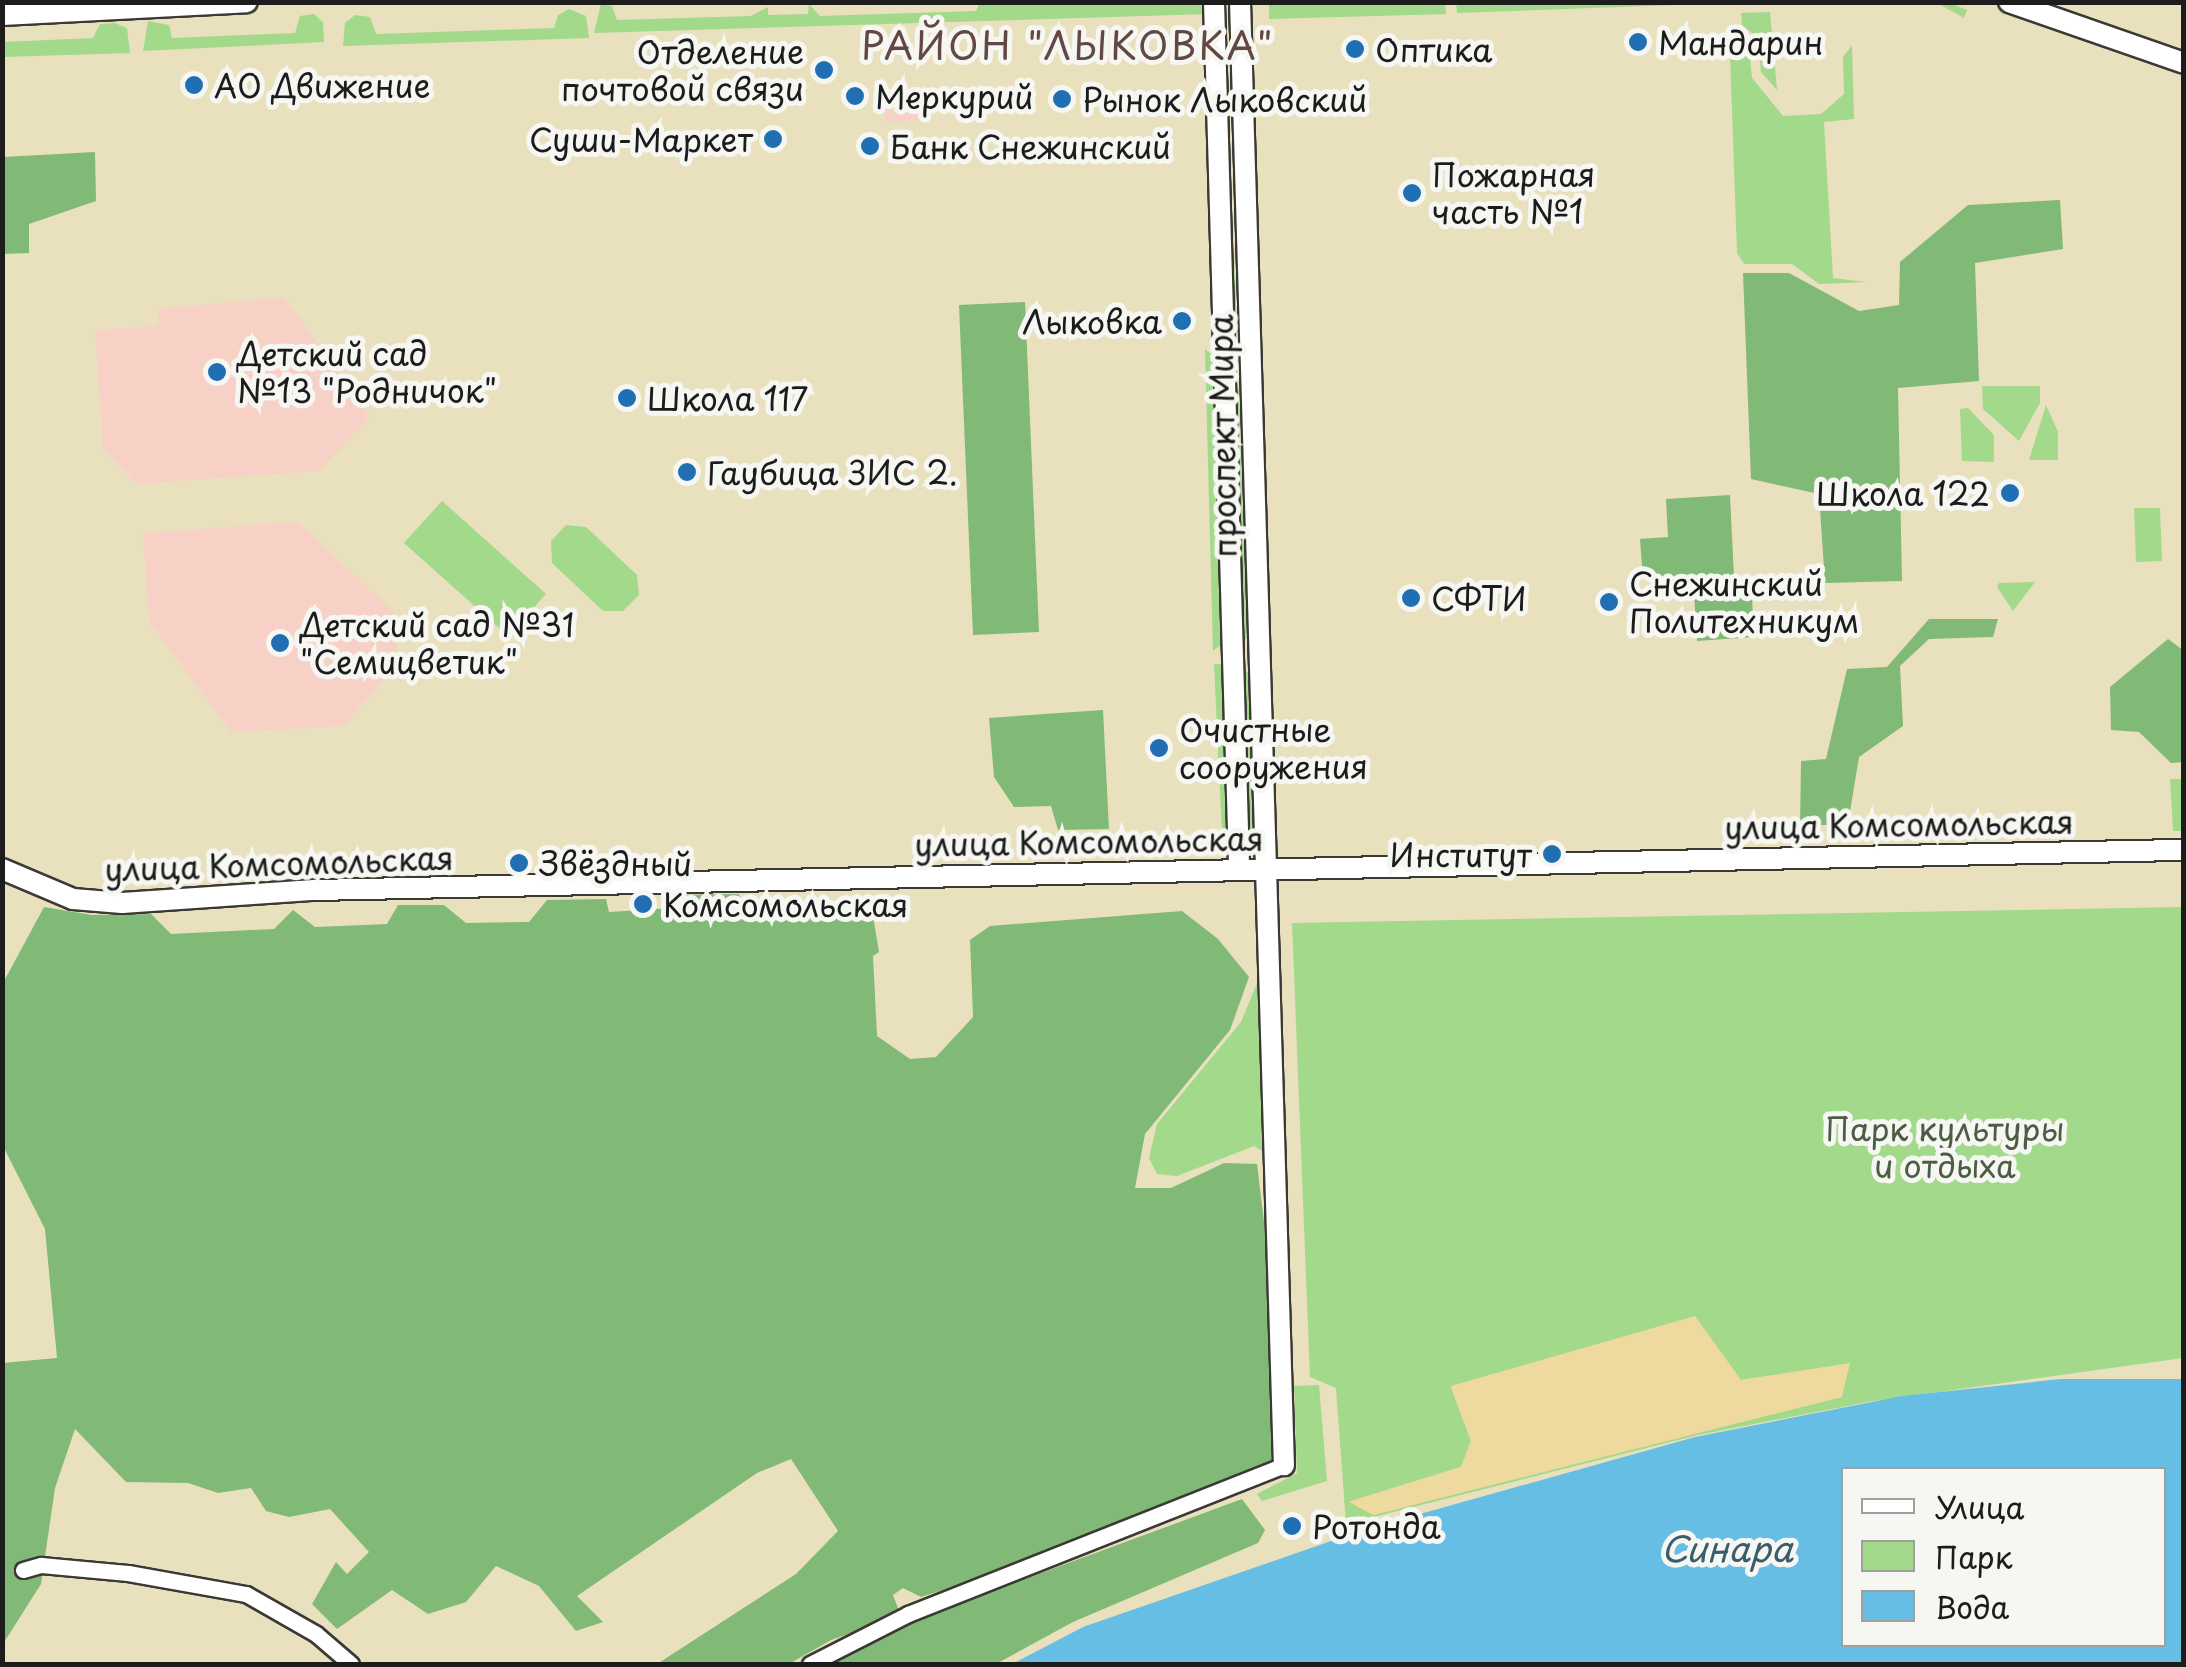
<!DOCTYPE html>
<html>
<head>
<meta charset="utf-8">
<style>
	body { margin:0 }
	#map { position:relative; width:2186px; height:1667px; overflow:hidden; background:#e9e0be; font-family:"Playpen Sans",sans-serif }
	div>[style] { position:absolute }
	.built>* { inset:0; background:#f7d1c6 }
	.green>* { inset:0; background:#a2d98b }
	.forest>* { inset:0; background:#81b977 }
	.sand>* { inset:0; background:#eeda9e }
	.water>* { inset:0; background:#67bee4 }
	.roads { filter:drop-shadow(2px 0 #3b3934) drop-shadow(-2px 0 #3b3934) drop-shadow(0 2px #3b3934) drop-shadow(0 -2px #3b3934) }
	.minor>* { height:15px; margin:-7.5px; padding:0 7.5px; transform-origin:7.5px; border-radius:7.5px; background:#fff }
	.tertiary>* { height:20px; margin:-10px; padding:0 10px; transform-origin:10px; border-radius:10px; background:#fff }
	.dots>* { width:28px; height:28px; translate:-50% -50%; box-sizing:border-box; border:5px solid #f6f6f2; border-radius:50% }
	span { translate:-50% -50%; white-space:nowrap; text-align:center; line-height:1.15; -webkit-text-stroke:10px #f6f6f2; paint-order:stroke }
	.poi-label { font-size:32px; color:#1c1c1c }
	.left { translate:0 -50%; text-align:left }
	.right { translate:-100% -50%; text-align:right }
	.street-label { font-size:32px; color:#1c1c1c }
	.park-label { font-size:32px; color:#4b5e43 }
	.water-label { font-size:35px; color:#3a5d6c; font-style:italic }
	.quarter-label { font-size:38px; color:#624743; letter-spacing:2.5px }
	.frame { position:absolute; inset:0; border:5px solid #1c1c1c; pointer-events:none }
	.legend { position:absolute; left:1841px; top:1467px; width:325px; height:180px; box-sizing:border-box; background:#f6f6f2; border:2px solid #9f9f9c; margin:0; padding:12px 18px; list-style:none; font-size:30px; color:#1c1c1c }
	.legend li { display:flex; align-items:center; gap:20px; height:50px }
	.legend b { width:50px; border:2px solid #9f9f9c }
</style>
</head>
<body>
<div id="map">
	<div class="built">
		<i style="clip-path:polygon(890px 91px,892px 114px,898px 114px,897px 98px,904px 98px,905px 112px,911px 112px,910px 96px,917px 96px,918px 120px,886px 122px,885px 99px,876px 99px,876px 92px)"></i>
		<i style="clip-path:polygon(284px 297px,370px 417px,319px 471px,136px 484px,103px 448px,95px 330px,159px 326px,158px 309px)"></i>
		<i style="clip-path:polygon(298px 522px,395px 613px,397px 664px,344px 726px,231px 732px,149px 621px,143px 533px)"></i>
	</div>
	<div class="green">
		<i style="clip-path:polygon(980px 2px,1207px 2px,1208px 14px,594px 33px,601px 4px,612px 6px,617px 20px,751px 16px,768px 7px,768px 15px,808px 14px,809px 4px,820px 16px,976px 11px)"></i>
		<i style="clip-path:polygon(1269px 3px,1445px 3px,1446px 14px,1269px 19px)"></i>
		<i style="clip-path:polygon(1456px 3px,1456px 2px,1729px 3px,1457px 13px)"></i>
		<i style="clip-path:polygon(1828px 3px,1950px 3px,1967px 10px,1964px 18px,1937px 3px)"></i>
		<i style="clip-path:polygon(569px 9px,586px 16px,589px 38px,343px 46px,345px 23px,355px 15px,370px 17px,376px 34px,554px 28px,558px 15px)"></i>
		<i style="clip-path:polygon(1770px 12px,1777px 90px,1761px 72px,1758px 38px,1742px 25px,1741px 13px)"></i>
		<i style="clip-path:polygon(314px 14px,323px 22px,324px 42px,143px 51px,148px 21px,169px 25px,172px 38px,295px 33px,300px 16px)"></i>
		<i style="clip-path:polygon(115px 23px,127px 28px,130px 53px,3px 57px,3px 42px,93px 38px,100px 24px)"></i>
		<i style="clip-path:polygon(1729px 26px,1749px 46px,1752px 78px,1783px 116px,1821px 114px,1844px 94px,1843px 57px,1852px 45px,1854px 119px,1824px 122px,1833px 278px,1866px 282px,1819px 284px,1792px 264px,1744px 264px,1737px 253px)"></i>
		<i style="clip-path:polygon(1226px 229px,1233px 229px,1238px 355px,1232px 356px)"></i>
		<i style="clip-path:polygon(1205px 349px,1215px 357px,1224px 643px,1213px 651px)"></i>
		<i style="clip-path:polygon(1982px 386px,2040px 386px,2040px 403px,2019px 441px,1983px 409px)"></i>
		<i style="clip-path:polygon(1233px 390px,1239px 390px,1247px 639px,1242px 639px)"></i>
		<i style="clip-path:polygon(2046px 405px,2058px 432px,2058px 460px,2029px 460px)"></i>
		<i style="clip-path:polygon(1968px 408px,1994px 435px,1994px 462px,1962px 461px,1960px 409px)"></i>
		<i style="clip-path:polygon(442px 501px,546px 594px,508px 636px,404px 543px)"></i>
		<i style="clip-path:polygon(2134px 508px,2160px 508px,2162px 561px,2136px 562px)"></i>
		<i style="clip-path:polygon(566px 525px,586px 527px,637px 575px,639px 595px,623px 611px,603px 611px,552px 563px,551px 541px)"></i>
		<i style="clip-path:polygon(2035px 582px,2013px 611px,1997px 587px,1999px 583px)"></i>
		<i style="clip-path:polygon(1214px 664px,1224px 664px,1232px 834px,1222px 834px)"></i>
		<i style="clip-path:polygon(1248px 672px,1253px 835px,1247px 835px,1242px 673px)"></i>
		<i style="clip-path:polygon(2170px 779px,2183px 779px,2183px 831px,2173px 831px)"></i>
		<i style="clip-path:polygon(evenodd,2183px 907px,2183px 1358px,1873px 1401px,1698px 1435px,1346px 1524px,1336px 1388px,1310px 1377px,1292px 923px,2183px 907px,1850px 1364px,1606px 1453px,1374px 1515px,1351px 1501px,1461px 1467px,1471px 1441px,1451px 1387px,1740px 1380px,1850px 1364px)"></i>
		<i style="clip-path:polygon(1263px 969px,1274px 1158px,1254px 1146px,1177px 1176px,1157px 1174px,1149px 1158px,1157px 1124px,1241px 1022px)"></i>
		<i style="clip-path:polygon(1319px 1385px,1327px 1481px,1262px 1501px,1257px 1494px,1297px 1473px,1294px 1386px)"></i>
	</div>
	<div class="forest">
		<i style="clip-path:polygon(95px 152px,96px 201px,29px 224px,29px 253px,3px 254px,3px 157px)"></i>
		<i style="clip-path:polygon(2060px 200px,2063px 249px,1975px 263px,1979px 381px,1898px 388px,1902px 581px,1825px 583px,1819px 494px,1751px 479px,1743px 273px,1789px 273px,1859px 311px,1899px 305px,1900px 262px,1968px 205px)"></i>
		<i style="clip-path:polygon(1025px 302px,1039px 632px,973px 635px,959px 305px)"></i>
		<i style="clip-path:polygon(1730px 495px,1734px 577px,1752px 597px,1754px 637px,1697px 641px,1693px 577px,1643px 579px,1640px 539px,1668px 537px,1666px 499px)"></i>
		<i style="clip-path:polygon(1929px 619px,1998px 619px,1993px 637px,1929px 639px,1900px 666px,1903px 726px,1859px 757px,1848px 824px,1800px 826px,1801px 761px,1826px 759px,1847px 669px,1887px 667px)"></i>
		<i style="clip-path:polygon(2168px 639px,2183px 650px,2183px 762px,2171px 763px,2139px 732px,2111px 730px,2110px 687px)"></i>
		<i style="clip-path:polygon(1103px 710px,1109px 829px,1058px 830px,1051px 806px,1014px 807px,994px 777px,989px 718px)"></i>
		<i style="clip-path:polygon(738px 894px,755px 913px,872px 910px,879px 952px,873px 956px,877px 1036px,910px 1059px,936px 1057px,973px 1017px,970px 940px,990px 926px,1182px 911px,1218px 939px,1249px 977px,1230px 1030px,1145px 1134px,1135px 1188px,1171px 1188px,1224px 1163px,1257px 1164px,1275px 1314px,1271px 1464px,984px 1577px,921px 1597px,903px 1588px,893px 1595px,901px 1616px,831px 1640px,789px 1664px,657px 1664px,796px 1574px,838px 1531px,791px 1459px,757px 1473px,577px 1596px,603px 1622px,576px 1631px,539px 1586px,496px 1566px,466px 1602px,428px 1614px,392px 1590px,337px 1629px,312px 1604px,336px 1562px,347px 1574px,369px 1552px,330px 1509px,289px 1517px,266px 1511px,251px 1488px,218px 1493px,188px 1483px,126px 1482px,75px 1429px,55px 1488px,41px 1584px,3px 1644px,2px 1363px,57px 1358px,45px 1229px,2px 1144px,3px 983px,44px 907px,92px 915px,151px 914px,171px 934px,274px 929px,293px 910px,315px 927px,387px 924px,398px 905px,444px 905px,466px 923px,529px 922px,547px 900px,606px 899px,609px 912px,674px 908px,678px 895px)"></i>
		<i style="clip-path:polygon(1242px 1499px,1265px 1530px,1258px 1543px,1073px 1622px,996px 1664px,824px 1664px,911px 1621px)"></i>
	</div>
	<div class="sand">
		<i style="clip-path:polygon(1695px 1316px,1741px 1380px,1850px 1363px,1842px 1397px,1373px 1515px,1349px 1502px,1461px 1467px,1471px 1441px,1451px 1386px)"></i>
	</div>
	<div class="water">
		<i style="clip-path:polygon(evenodd,2061px 1379px,2183px 1379px,2183px 1664px,1012px 1664px,1083px 1627px,1363px 1530px,1695px 1437px,1902px 1396px,2061px 1379px,1844px 1470px,2164px 1470px,2164px 1644px,1844px 1644px,1844px 1470px)"></i>
	</div>
	<div class="roads">
		<div class="minor">
			<i style="left:23px;top:1570px;width:19px;rotate:-16deg"></i>
			<i style="left:41px;top:1565px;width:87px;rotate:5.3deg"></i>
			<i style="left:128px;top:1573px;width:120px;rotate:10.1deg"></i>
			<i style="left:246px;top:1594px;width:81px;rotate:29.7deg"></i>
			<i style="left:316px;top:1634px;width:46px;rotate:40.6deg"></i>
			<i style="left:810px;top:1664px;width:110px;rotate:-27deg"></i>
			<i style="left:908px;top:1614px;width:404px;rotate:-21.6deg"></i>
		</div>
		<div class="tertiary">
			<i style="left:1214px;top:2px;width:865px;rotate:88.34deg"></i>
			<i style="left:1240px;top:2px;width:1464px;rotate:88.28deg"></i>
			<i style="left:2009px;top:2px;width:185px;rotate:19.2deg"></i>
			<i style="left:2px;top:15px;width:245px;rotate:-3deg"></i>
			<i style="left:2px;top:869px;width:77px;rotate:22.9deg"></i>
			<i style="left:73px;top:899px;width:49px;rotate:4.7deg"></i>
			<i style="left:122px;top:903px;width:193px;rotate:-3.9deg"></i>
			<i style="left:315px;top:890px;width:1869px;rotate:-1.23deg"></i>
		</div>
	</div>
	<div class="dots">
		<i style="left:1638px;top:42px;background:#1f6fb2"></i>
		<i style="left:1355px;top:49px;background:#1f6fb2"></i>
		<i style="left:824px;top:70px;background:#1f6fb2"></i>
		<i style="left:194px;top:85px;background:#1f6fb2"></i>
		<i style="left:855px;top:96px;background:#1f6fb2"></i>
		<i style="left:1062px;top:99px;background:#1f6fb2"></i>
		<i style="left:773px;top:139px;background:#1f6fb2"></i>
		<i style="left:870px;top:146px;background:#1f6fb2"></i>
		<i style="left:1412px;top:193px;background:#1f6fb2"></i>
		<i style="left:1182px;top:321px;background:#1f6fb2"></i>
		<i style="left:217px;top:372px;background:#1f6fb2"></i>
		<i style="left:627px;top:398px;background:#1f6fb2"></i>
		<i style="left:687px;top:472px;background:#1f6fb2"></i>
		<i style="left:2010px;top:493px;background:#1f6fb2"></i>
		<i style="left:1411px;top:598px;background:#1f6fb2"></i>
		<i style="left:1609px;top:602px;background:#1f6fb2"></i>
		<i style="left:280px;top:643px;background:#1f6fb2"></i>
		<i style="left:1159px;top:748px;background:#1f6fb2"></i>
		<i style="left:1552px;top:854px;background:#1f6fb2"></i>
		<i style="left:519px;top:863px;background:#1f6fb2"></i>
		<i style="left:643px;top:904px;background:#1f6fb2"></i>
		<i style="left:1292px;top:1526px;background:#1f6fb2"></i>
	</div>
	<div class="poi-label">
		<span class="left" style="left:1658px;top:42px">Мандарин</span>
		<span class="left" style="left:1375px;top:49px">Оптика</span>
		<span class="right" style="left:804px;top:70px">Отделение<br>почтовой связи</span>
		<span class="left" style="left:214px;top:85px">АО Движение</span>
		<span class="left" style="left:875px;top:96px">Меркурий</span>
		<span class="left" style="left:1082px;top:99px">Рынок Лыковский</span>
		<span class="right" style="left:753px;top:139px">Суши-Маркет</span>
		<span class="left" style="left:890px;top:146px">Банк Снежинский</span>
		<span class="left" style="left:1432px;top:193px">Пожарная<br>часть №1</span>
		<span class="right" style="left:1162px;top:321px">Лыковка</span>
		<span class="left" style="left:237px;top:372px">Детский сад<br>№13 "Родничок"</span>
		<span class="left" style="left:647px;top:398px">Школа 117</span>
		<span class="left" style="left:707px;top:472px">Гаубица ЗИС 2.</span>
		<span class="right" style="left:1990px;top:493px">Школа 122</span>
		<span class="left" style="left:1629px;top:602px">Снежинский<br>Политехникум</span>
		<span class="left" style="left:1431px;top:598px">СФТИ</span>
		<span class="left" style="left:300px;top:643px">Детский сад №31<br>"Семицветик"</span>
		<span class="left" style="left:1179px;top:748px">Очистные<br>сооружения</span>
		<span class="right" style="left:1532px;top:854px">Институт</span>
		<span class="left" style="left:539px;top:863px">Звёздный</span>
		<span class="left" style="left:663px;top:904px">Комсомольская</span>
		<span class="left" style="left:1312px;top:1526px">Ротонда</span>
	</div>
	<div class="street-label">
		<span style="left:1222px;top:436px;rotate:-91deg">проспект Мира</span>
		<span style="left:1899px;top:824px;rotate:-1deg">улица Комсомольская</span>
		<span style="left:1089px;top:841px;rotate:-1deg">улица Комсомольская</span>
		<span style="left:279px;top:863px;rotate:-2deg">улица Комсомольская</span>
	</div>
	<div class="park-label">
		<span style="left:1945px;top:1147px">Парк культуры<br>и отдыха</span>
	</div>
	<div class="water-label">
		<span style="left:1727px;top:1548px">Синара</span>
	</div>
	<div class="quarter-label">
		<span style="left:1068px;top:45px">РАЙОН "ЛЫКОВКА"</span>
	</div>
	<div class="frame"></div>
	<ul class="legend">
	<li><b style="height:12px;background:#fff"></b>Улица</li>
	<li><b style="height:28px;background:#a2d98b"></b>Парк</li>
	<li><b style="height:28px;background:#67bee4"></b>Вода</li>
	</ul>
</div>
</body>
</html>
